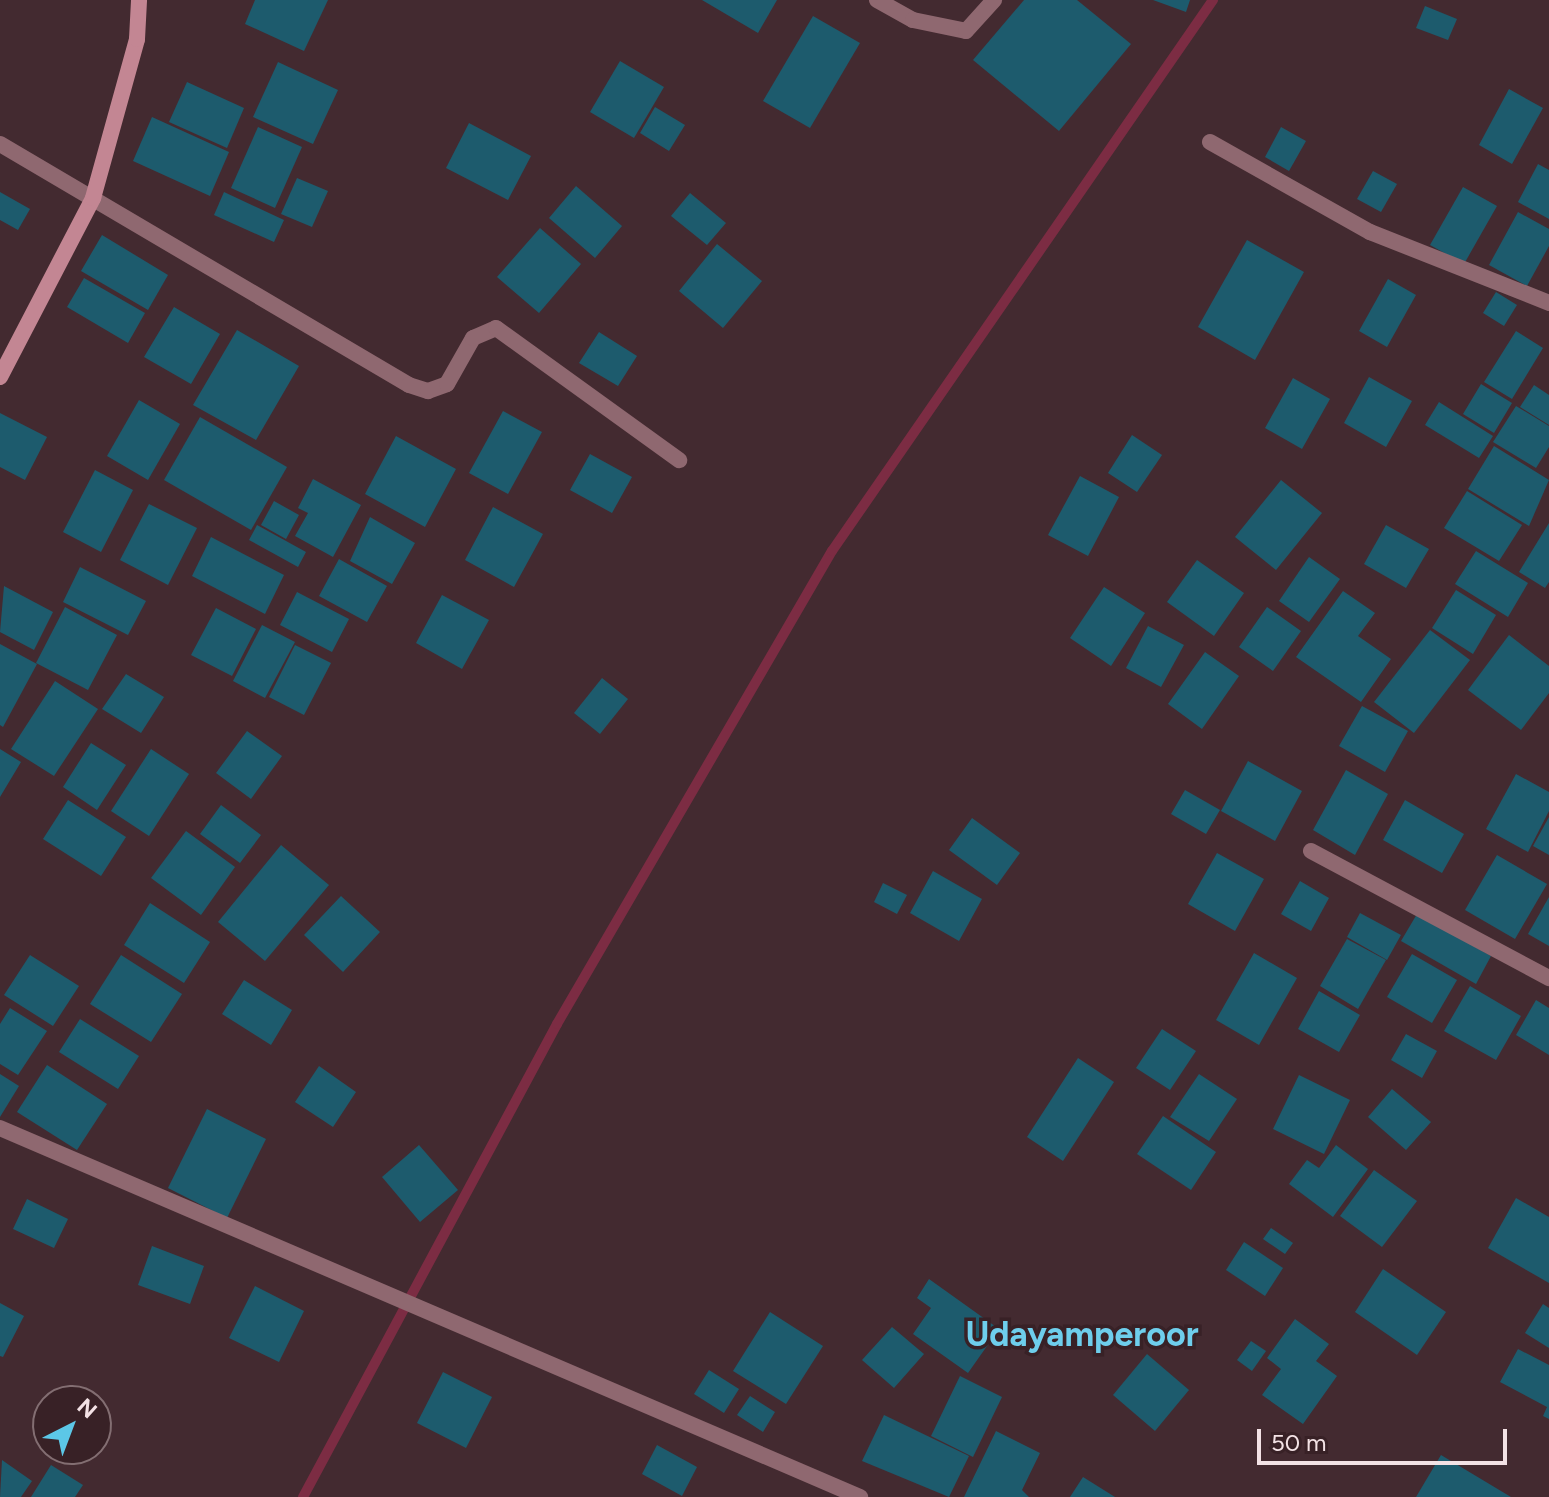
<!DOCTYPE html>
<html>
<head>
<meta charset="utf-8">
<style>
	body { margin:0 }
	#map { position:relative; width:1549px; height:1497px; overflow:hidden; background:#432a30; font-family:Figtree,sans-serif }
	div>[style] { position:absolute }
	.stream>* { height:10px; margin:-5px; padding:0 5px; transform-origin:5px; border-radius:5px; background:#7c2c43 }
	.building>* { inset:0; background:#1d5b6d }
	.minor>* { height:16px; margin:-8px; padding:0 8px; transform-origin:8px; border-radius:8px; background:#8f6870 }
	.secondary>* { height:16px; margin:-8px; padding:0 8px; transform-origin:8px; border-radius:8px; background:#c38693 }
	span { translate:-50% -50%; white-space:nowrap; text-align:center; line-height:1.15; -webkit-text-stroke:7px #382126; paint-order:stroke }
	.quarter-label { font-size:34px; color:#6eceec; font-weight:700 }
	.north { position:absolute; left:32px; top:1385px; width:80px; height:80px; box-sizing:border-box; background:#382126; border:2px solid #836e72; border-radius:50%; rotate:42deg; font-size:22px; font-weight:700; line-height:32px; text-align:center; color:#f3e2e5 }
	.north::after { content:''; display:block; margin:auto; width:28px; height:36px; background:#5cc7e7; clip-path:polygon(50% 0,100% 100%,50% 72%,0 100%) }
	.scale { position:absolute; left:1257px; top:1429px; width:250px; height:36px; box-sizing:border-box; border:4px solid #f3e2e5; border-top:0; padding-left:10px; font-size:24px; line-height:28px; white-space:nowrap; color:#f3e2e5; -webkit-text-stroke:6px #382126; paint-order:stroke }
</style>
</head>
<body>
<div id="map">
	<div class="stream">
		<i style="left:303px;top:1497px;width:537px;rotate:-61.76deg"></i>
		<i style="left:557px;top:1024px;width:547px;rotate:-59.83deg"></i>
		<i style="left:832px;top:551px;width:670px;rotate:-55.34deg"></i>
	</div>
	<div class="building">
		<i style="clip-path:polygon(255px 0,328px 0,304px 51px,245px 24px)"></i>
		<i style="clip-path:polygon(702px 0,777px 0,758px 33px)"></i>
		<i style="clip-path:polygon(1024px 0,1077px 0,1131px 44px,1059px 131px,973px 60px)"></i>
		<i style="clip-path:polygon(1153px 0,1190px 0,1186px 12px)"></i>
		<i style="clip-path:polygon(1425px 6px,1457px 19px,1448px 40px,1416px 28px)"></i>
		<i style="clip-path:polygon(813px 16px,860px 43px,810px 128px,763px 101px)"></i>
		<i style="clip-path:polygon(620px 61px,664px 87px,634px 138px,590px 112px)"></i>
		<i style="clip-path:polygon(278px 62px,338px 90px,313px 144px,253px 117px)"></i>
		<i style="clip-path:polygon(187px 82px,244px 108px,227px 148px,169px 122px)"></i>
		<i style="clip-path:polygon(1509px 89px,1543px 108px,1512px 164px,1479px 145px)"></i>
		<i style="clip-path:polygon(655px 107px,685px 125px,669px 151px,640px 133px)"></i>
		<i style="clip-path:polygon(152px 117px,229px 152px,210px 196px,133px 161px)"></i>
		<i style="clip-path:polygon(469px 123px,531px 156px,508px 200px,446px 168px)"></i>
		<i style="clip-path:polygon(258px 127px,302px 147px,275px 208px,231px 188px)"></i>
		<i style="clip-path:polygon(1281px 127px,1306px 141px,1289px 171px,1265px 157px)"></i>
		<i style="clip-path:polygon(1538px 164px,1549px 170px,1549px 219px,1518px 202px)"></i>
		<i style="clip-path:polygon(1373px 171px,1397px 184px,1381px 212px,1357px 199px)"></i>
		<i style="clip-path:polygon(297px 178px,328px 191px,312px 227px,281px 214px)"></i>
		<i style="clip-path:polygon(576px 186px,622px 226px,595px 258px,549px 218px)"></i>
		<i style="clip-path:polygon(1463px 187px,1497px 206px,1464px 264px,1430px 245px)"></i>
		<i style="clip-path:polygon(0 192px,30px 209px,18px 230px,0 220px)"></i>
		<i style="clip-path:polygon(224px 192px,284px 220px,274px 242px,214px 215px)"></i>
		<i style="clip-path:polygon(690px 193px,726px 223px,707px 245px,671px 216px)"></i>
		<i style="clip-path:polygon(1518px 212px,1549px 229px,1549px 246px,1527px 286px,1489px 265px)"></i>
		<i style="clip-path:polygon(540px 228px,581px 264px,539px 313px,497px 277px)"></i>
		<i style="clip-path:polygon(102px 235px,168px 275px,148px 310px,81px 271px)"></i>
		<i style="clip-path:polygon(1247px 240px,1304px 272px,1255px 360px,1198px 327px)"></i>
		<i style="clip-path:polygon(717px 244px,762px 281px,723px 328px,679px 291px)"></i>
		<i style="clip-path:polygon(84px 278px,145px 313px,128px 343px,67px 307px)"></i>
		<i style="clip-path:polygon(1388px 279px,1416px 295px,1387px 347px,1359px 331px)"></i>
		<i style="clip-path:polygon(1496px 292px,1517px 305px,1504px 326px,1483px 313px)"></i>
		<i style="clip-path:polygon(174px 307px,220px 334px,191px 384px,144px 357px)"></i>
		<i style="clip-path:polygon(237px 330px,299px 366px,256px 440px,193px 405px)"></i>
		<i style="clip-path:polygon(1516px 331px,1543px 348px,1512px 399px,1484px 382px)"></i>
		<i style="clip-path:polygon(599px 332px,637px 356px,618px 386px,579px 363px)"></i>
		<i style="clip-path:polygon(1369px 377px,1412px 401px,1386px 447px,1344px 423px)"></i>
		<i style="clip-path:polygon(1293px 378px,1330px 399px,1302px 449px,1265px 428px)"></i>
		<i style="clip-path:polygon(1481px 384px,1512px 403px,1494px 433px,1463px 414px)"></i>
		<i style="clip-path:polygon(1534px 385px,1549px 395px,1549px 425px,1520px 407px)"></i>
		<i style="clip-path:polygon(139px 400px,180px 424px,148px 480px,107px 456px)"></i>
		<i style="clip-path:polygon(1439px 402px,1493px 436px,1479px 458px,1425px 425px)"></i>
		<i style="clip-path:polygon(1516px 406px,1549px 426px,1549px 447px,1536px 468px,1493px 442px)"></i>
		<i style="clip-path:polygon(503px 411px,542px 432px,508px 494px,469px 473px)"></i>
		<i style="clip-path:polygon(0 413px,47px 437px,25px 480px,0 467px)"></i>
		<i style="clip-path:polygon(200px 417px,287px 467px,251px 530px,164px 480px)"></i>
		<i style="clip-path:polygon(1132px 435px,1162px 455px,1137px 492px,1108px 473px)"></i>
		<i style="clip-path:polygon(396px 436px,456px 469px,425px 527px,365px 494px)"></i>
		<i style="clip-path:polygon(1494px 446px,1549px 480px,1529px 526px,1468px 489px)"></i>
		<i style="clip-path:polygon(590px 454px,632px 477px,612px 513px,570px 490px)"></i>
		<i style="clip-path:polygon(95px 470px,133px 490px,101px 552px,63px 532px)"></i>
		<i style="clip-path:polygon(1080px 476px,1119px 497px,1088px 556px,1048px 535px)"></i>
		<i style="clip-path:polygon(313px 479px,361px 505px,333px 557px,295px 536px,308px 513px,298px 508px)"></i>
		<i style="clip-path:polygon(1281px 480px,1322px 513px,1276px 570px,1235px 537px)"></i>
		<i style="clip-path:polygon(1467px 491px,1522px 525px,1499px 561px,1444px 528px)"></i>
		<i style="clip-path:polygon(274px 501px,299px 515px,286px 539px,261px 525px)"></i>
		<i style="clip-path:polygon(149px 504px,197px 528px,168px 585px,120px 560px)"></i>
		<i style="clip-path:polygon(493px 507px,543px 534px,514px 587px,465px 560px)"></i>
		<i style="clip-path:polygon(370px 517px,415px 543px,392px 584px,350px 561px)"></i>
		<i style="clip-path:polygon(1549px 523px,1549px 582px,1545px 588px,1519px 572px)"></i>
		<i style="clip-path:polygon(257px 525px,306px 552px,298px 567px,249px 540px)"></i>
		<i style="clip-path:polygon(1386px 525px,1429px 549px,1406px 588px,1364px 564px)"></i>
		<i style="clip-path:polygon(211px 537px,284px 575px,265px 614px,192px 576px)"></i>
		<i style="clip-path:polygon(1476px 551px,1528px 583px,1508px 617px,1455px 584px)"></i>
		<i style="clip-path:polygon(1309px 557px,1340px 579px,1309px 622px,1279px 601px)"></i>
		<i style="clip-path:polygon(339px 559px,387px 586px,367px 622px,319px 596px)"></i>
		<i style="clip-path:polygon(1197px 560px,1244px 593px,1214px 636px,1167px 602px)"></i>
		<i style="clip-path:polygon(80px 567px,146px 601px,128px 635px,63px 602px)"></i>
		<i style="clip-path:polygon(4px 586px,53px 612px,34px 650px,0 632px)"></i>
		<i style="clip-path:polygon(1104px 587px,1145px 613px,1111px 666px,1070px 638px)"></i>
		<i style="clip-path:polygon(1456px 590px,1496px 615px,1473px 654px,1432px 628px)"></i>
		<i style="clip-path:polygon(1343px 591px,1375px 613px,1358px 636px,1391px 659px,1361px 702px,1296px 657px)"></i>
		<i style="clip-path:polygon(297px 592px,349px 619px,332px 652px,280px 625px)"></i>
		<i style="clip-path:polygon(442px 595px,489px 620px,462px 669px,416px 643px)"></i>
		<i style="clip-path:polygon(65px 607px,117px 635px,88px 690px,36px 663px)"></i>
		<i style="clip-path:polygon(1267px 607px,1301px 631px,1273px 671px,1239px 647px)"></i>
		<i style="clip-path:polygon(216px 608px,256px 629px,232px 676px,191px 655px)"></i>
		<i style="clip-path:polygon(262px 625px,295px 642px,265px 698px,233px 681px)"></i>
		<i style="clip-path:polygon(1148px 626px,1184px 645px,1161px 687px,1126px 668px)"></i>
		<i style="clip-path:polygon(1430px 630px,1470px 660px,1414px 733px,1374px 702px)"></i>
		<i style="clip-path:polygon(1509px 635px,1549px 666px,1549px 693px,1521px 730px,1468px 690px)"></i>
		<i style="clip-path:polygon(0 644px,37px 664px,3px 727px,0 725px)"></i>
		<i style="clip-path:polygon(295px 645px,331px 663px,304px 715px,269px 697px)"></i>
		<i style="clip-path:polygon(1205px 652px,1239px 676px,1202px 729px,1168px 704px)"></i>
		<i style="clip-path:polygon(126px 674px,164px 697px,141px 733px,102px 709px)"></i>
		<i style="clip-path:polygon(602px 678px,628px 699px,600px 734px,574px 713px)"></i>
		<i style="clip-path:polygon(55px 681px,98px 709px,54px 776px,11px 749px)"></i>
		<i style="clip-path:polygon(1362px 706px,1408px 731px,1385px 772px,1339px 746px)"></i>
		<i style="clip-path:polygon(247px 731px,282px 756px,251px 799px,216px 773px)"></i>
		<i style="clip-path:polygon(91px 743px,126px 765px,97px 810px,63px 787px)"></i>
		<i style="clip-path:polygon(0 749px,21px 762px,0 797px)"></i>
		<i style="clip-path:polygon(151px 749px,189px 774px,149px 836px,111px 811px)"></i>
		<i style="clip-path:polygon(1248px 761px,1302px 791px,1275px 841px,1221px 811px)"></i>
		<i style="clip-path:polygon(1346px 770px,1388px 794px,1355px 855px,1313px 830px)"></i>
		<i style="clip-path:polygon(1516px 774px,1549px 792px,1549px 811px,1528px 852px,1486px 829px)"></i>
		<i style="clip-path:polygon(1185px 790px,1220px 810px,1206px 834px,1171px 814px)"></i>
		<i style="clip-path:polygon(68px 800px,126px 837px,101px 876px,43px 839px)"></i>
		<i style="clip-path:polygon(1405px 800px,1464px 834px,1442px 873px,1383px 840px)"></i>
		<i style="clip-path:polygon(221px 805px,261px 835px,240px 863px,200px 834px)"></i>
		<i style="clip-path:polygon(1549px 817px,1549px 855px,1533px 846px)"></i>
		<i style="clip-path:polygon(972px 818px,1020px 853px,997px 885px,949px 850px)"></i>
		<i style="clip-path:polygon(186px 831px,235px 867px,201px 915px,151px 878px)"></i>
		<i style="clip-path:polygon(281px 845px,329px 885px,265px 961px,218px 922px)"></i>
		<i style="clip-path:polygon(1217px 853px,1264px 879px,1235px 931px,1188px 904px)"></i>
		<i style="clip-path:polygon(1497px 855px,1547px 884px,1515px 939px,1465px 910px)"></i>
		<i style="clip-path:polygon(933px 871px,982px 899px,959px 941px,910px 913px)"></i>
		<i style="clip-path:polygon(1300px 881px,1329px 898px,1311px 931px,1281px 914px)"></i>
		<i style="clip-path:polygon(883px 883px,907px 895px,897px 914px,874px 902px)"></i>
		<i style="clip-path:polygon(341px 896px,380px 932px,343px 972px,304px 935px)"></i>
		<i style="clip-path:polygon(1549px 897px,1549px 946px,1528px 934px)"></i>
		<i style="clip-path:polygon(150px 903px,210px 942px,184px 983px,124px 945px)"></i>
		<i style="clip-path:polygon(1360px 913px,1401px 935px,1387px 960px,1347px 937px)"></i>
		<i style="clip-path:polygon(1417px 914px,1491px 956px,1476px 984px,1401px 941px)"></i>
		<i style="clip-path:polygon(1347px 939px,1386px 960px,1358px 1009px,1320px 986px)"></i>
		<i style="clip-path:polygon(1254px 953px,1297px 978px,1259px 1045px,1216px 1020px)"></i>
		<i style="clip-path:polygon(1412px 954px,1457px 980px,1432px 1023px,1387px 997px)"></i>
		<i style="clip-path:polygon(30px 955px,79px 986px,53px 1026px,4px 995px)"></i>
		<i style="clip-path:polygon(121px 955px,182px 994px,151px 1042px,90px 1004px)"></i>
		<i style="clip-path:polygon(244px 980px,292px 1010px,271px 1045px,222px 1014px)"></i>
		<i style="clip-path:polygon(1470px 986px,1521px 1016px,1496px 1060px,1444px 1031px)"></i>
		<i style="clip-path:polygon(1319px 991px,1360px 1015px,1339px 1052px,1298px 1029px)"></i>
		<i style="clip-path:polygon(1536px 1000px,1549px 1008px,1549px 1055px,1516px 1035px)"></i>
		<i style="clip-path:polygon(10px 1008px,47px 1031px,18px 1075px,0 1064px,0 1024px)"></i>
		<i style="clip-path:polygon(80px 1019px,139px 1056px,118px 1089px,59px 1052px)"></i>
		<i style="clip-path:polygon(1162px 1029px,1196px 1051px,1170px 1090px,1136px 1068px)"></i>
		<i style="clip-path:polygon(1406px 1034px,1437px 1051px,1422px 1078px,1391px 1060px)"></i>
		<i style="clip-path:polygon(1078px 1058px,1114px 1082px,1063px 1161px,1027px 1137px)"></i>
		<i style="clip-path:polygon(47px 1065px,107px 1104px,77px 1150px,17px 1112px)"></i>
		<i style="clip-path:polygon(319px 1066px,356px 1092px,333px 1127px,295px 1102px)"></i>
		<i style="clip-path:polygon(0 1074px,19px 1086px,0 1117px)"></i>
		<i style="clip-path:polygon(1199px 1074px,1237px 1099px,1209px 1141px,1170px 1117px)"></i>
		<i style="clip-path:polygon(1299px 1075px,1350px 1100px,1324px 1154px,1273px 1129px)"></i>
		<i style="clip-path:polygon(1392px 1089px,1431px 1122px,1406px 1150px,1368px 1117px)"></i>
		<i style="clip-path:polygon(207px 1109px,266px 1139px,227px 1218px,168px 1188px)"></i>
		<i style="clip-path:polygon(1163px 1116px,1216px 1152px,1191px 1190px,1137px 1154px)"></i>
		<i style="clip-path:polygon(419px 1145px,458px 1190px,420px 1222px,382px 1177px)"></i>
		<i style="clip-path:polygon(1336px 1145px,1368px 1169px,1333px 1217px,1289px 1184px,1307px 1160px,1319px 1168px)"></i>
		<i style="clip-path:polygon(1374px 1170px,1417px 1201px,1382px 1247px,1340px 1216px)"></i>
		<i style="clip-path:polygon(1516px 1198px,1549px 1217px,1549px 1283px,1488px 1248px)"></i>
		<i style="clip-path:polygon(27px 1199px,68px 1219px,54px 1248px,13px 1229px)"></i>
		<i style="clip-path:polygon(1271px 1228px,1293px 1243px,1285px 1254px,1263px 1239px)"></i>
		<i style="clip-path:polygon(1244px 1242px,1283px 1268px,1265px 1296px,1226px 1270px)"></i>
		<i style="clip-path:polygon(152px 1246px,204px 1266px,190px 1304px,138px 1285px)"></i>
		<i style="clip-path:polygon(1383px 1269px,1446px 1312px,1417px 1355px,1355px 1312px)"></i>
		<i style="clip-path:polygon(929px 1279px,999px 1329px,968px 1373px,913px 1334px,931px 1308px,917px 1298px)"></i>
		<i style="clip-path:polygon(255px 1286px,304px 1311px,279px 1362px,229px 1338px)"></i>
		<i style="clip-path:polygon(0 1303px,24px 1316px,3px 1357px,0 1356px)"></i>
		<i style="clip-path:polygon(1543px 1304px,1549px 1308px,1549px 1348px,1525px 1333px)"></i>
		<i style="clip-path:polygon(770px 1312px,823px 1346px,786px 1404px,733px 1371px)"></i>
		<i style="clip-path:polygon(1295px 1319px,1329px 1344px,1316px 1361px,1337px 1376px,1303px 1424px,1262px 1395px,1281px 1369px,1267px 1358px)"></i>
		<i style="clip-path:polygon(892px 1327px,924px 1354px,894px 1388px,862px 1360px)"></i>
		<i style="clip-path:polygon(1251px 1341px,1266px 1351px,1252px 1371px,1237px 1360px)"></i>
		<i style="clip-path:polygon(1518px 1349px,1549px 1365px,1549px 1419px,1543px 1416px,1547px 1407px,1500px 1382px)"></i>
		<i style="clip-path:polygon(1147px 1354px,1189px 1390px,1155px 1431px,1113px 1395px)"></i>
		<i style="clip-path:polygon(709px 1370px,739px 1389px,724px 1413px,694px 1394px)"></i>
		<i style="clip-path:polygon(443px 1372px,492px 1397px,466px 1448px,417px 1423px)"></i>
		<i style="clip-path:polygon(960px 1376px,1002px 1397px,973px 1457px,931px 1436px)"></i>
		<i style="clip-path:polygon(750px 1396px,775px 1412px,763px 1432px,737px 1415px)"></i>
		<i style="clip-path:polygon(884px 1415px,969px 1456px,949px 1497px,862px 1461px)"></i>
		<i style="clip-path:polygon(996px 1431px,1040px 1453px,1022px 1490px,1029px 1497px,964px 1497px)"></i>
		<i style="clip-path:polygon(657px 1445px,697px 1467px,682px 1496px,642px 1474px)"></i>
		<i style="clip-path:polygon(1441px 1455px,1511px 1497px,1416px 1497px)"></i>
		<i style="clip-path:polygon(2px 1460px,32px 1481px,21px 1497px,0 1497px)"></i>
		<i style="clip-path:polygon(51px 1465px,83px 1485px,75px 1497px,31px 1497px)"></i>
		<i style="clip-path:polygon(1083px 1477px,1115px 1497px,1070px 1497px)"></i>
	</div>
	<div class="minor">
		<i style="left:877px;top:0;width:41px;rotate:29.1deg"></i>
		<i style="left:913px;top:20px;width:54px;rotate:11.7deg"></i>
		<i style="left:966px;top:31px;width:42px;rotate:-47.9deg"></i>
		<i style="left:1210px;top:142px;width:184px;rotate:29.4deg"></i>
		<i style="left:1370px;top:232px;width:193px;rotate:21.6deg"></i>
		<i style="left:0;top:144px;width:475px;rotate:30.5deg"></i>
		<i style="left:409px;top:385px;width:20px;rotate:18deg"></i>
		<i style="left:428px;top:391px;width:20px;rotate:-20deg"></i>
		<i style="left:447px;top:384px;width:53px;rotate:-60.5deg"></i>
		<i style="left:473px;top:338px;width:25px;rotate:-23deg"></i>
		<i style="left:496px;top:328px;width:226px;rotate:35.8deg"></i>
		<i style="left:1311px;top:851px;width:270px;rotate:28.1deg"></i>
		<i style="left:0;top:1128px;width:936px;rotate:23.22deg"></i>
	</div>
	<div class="secondary">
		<i style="left:0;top:377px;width:202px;rotate:-62.5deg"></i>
		<i style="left:93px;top:198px;width:165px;rotate:-74.5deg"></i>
		<i style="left:137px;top:39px;width:39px;rotate:-87deg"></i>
	</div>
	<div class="quarter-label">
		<span style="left:1082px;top:1335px">Udayamperoor</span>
	</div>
	<div class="north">N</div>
	<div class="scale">50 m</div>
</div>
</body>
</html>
